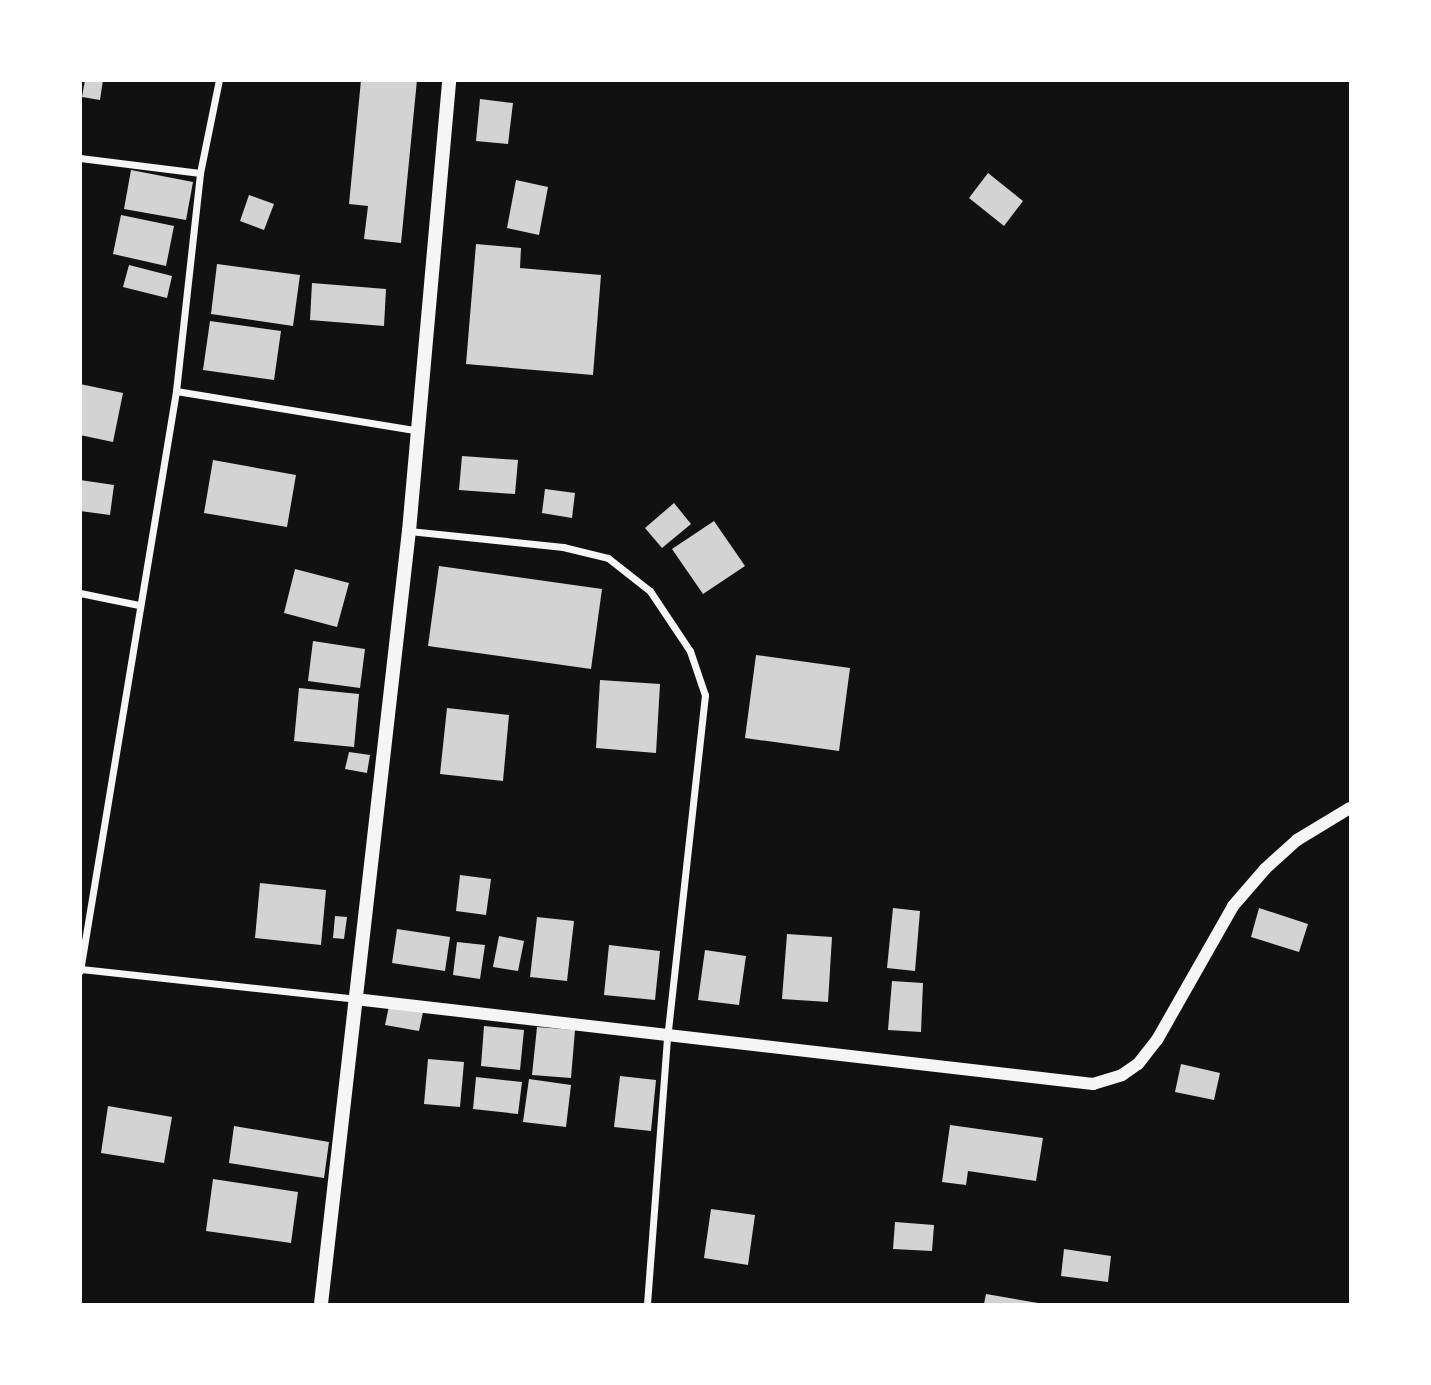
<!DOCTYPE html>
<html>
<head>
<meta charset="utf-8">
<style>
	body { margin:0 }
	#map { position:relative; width:1431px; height:1385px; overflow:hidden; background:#111; font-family:Poppins,sans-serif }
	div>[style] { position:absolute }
	.building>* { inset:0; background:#d3d3d3 }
	.minor>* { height:7px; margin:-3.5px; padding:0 3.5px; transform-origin:3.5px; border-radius:3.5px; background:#f5f5f5 }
	.tertiary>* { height:12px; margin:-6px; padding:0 6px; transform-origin:6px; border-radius:6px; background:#f5f5f5 }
	.secondary>* { height:14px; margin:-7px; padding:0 7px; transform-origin:7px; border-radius:7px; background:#f5f5f5 }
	span { translate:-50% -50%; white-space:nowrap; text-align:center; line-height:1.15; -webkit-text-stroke:5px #fff; paint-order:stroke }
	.frame { position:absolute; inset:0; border:82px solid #fff; pointer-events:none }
</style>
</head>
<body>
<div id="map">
	<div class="building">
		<i style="clip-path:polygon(85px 80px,103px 80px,100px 100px,82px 97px)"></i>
		<i style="clip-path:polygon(361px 80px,417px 80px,401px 243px,364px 239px,368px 206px,349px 204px)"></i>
		<i style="clip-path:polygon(480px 99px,513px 103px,508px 144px,476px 141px)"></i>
		<i style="clip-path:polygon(131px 170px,193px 182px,186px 220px,124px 209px)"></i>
		<i style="clip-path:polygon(988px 173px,1023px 201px,1004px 226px,969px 198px)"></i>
		<i style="clip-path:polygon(516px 180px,548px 187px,539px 235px,507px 228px)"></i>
		<i style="clip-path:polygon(249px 195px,274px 204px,264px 230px,240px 221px)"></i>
		<i style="clip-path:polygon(121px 215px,174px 226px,166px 266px,113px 254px)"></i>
		<i style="clip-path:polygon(476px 244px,521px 248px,520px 268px,601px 275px,593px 375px,466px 364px)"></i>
		<i style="clip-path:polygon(217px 264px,300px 275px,293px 326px,211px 314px)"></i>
		<i style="clip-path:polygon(129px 265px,172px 276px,167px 298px,123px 287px)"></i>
		<i style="clip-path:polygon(312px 283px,386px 289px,384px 326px,310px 320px)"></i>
		<i style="clip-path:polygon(210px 321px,281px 331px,274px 380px,203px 370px)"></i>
		<i style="clip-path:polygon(80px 384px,123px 393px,113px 442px,80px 435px)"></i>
		<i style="clip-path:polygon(462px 456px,518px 460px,515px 494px,459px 490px)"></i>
		<i style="clip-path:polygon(213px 460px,296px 475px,287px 527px,204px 513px)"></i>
		<i style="clip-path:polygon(80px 480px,114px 485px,110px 515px,80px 511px)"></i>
		<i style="clip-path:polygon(545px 489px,575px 493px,572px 518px,542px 513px)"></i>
		<i style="clip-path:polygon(674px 503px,691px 524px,662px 548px,645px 528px)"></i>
		<i style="clip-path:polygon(714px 521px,745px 566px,703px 594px,672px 549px)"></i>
		<i style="clip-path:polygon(439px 566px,602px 589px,591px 669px,428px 646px)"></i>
		<i style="clip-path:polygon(295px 569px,349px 583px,337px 627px,284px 613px)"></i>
		<i style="clip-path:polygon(313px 641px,365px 649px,360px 688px,308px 681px)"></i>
		<i style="clip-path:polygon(756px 655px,850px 668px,839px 751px,745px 738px)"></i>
		<i style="clip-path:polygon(600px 680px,660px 684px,656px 753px,596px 748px)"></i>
		<i style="clip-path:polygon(299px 688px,359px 694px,354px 747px,294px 741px)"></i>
		<i style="clip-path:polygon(447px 708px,509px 715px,503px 781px,440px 774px)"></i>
		<i style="clip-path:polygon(349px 752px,370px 755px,367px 773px,345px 769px)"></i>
		<i style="clip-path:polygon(460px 875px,491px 879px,486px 915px,456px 911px)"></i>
		<i style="clip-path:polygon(260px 883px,326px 890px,321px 945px,255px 938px)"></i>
		<i style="clip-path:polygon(893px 908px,920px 911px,915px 971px,887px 968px)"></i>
		<i style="clip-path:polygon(1259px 908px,1308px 924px,1299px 952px,1251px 937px)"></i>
		<i style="clip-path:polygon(335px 916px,347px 917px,344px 939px,333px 938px)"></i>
		<i style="clip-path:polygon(537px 917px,574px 921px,567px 981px,530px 977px)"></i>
		<i style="clip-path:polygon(397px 929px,450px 937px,445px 971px,392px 963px)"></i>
		<i style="clip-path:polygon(787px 934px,832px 937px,828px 1002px,782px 999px)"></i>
		<i style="clip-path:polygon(499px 936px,524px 941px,518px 971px,493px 967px)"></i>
		<i style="clip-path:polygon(457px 942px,485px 945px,480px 979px,453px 975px)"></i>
		<i style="clip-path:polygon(609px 945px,660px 951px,655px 1000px,604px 995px)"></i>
		<i style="clip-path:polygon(705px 950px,746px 956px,739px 1005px,698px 1000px)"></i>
		<i style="clip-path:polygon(892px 981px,923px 983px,921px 1032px,888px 1030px)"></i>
		<i style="clip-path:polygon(389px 1006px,423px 1012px,419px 1031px,385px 1025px)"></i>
		<i style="clip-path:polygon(484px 1026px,524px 1030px,520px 1070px,481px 1066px)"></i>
		<i style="clip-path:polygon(537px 1027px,575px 1030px,571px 1078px,532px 1075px)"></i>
		<i style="clip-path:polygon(428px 1059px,464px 1062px,460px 1107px,424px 1104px)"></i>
		<i style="clip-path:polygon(1181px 1064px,1220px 1073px,1214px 1100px,1175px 1092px)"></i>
		<i style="clip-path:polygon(620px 1076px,656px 1080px,651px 1131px,614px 1127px)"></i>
		<i style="clip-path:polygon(476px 1077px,522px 1082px,518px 1114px,473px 1109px)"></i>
		<i style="clip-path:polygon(529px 1079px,571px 1085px,566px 1127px,523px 1122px)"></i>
		<i style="clip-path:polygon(108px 1106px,172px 1117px,164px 1163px,101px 1153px)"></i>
		<i style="clip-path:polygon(950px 1125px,1043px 1138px,1036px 1181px,968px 1171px,966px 1185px,942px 1182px)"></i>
		<i style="clip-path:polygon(234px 1126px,329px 1142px,324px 1178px,229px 1163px)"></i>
		<i style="clip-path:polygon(213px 1179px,298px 1192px,291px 1243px,206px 1231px)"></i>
		<i style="clip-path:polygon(711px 1209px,755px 1215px,748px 1265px,704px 1258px)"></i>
		<i style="clip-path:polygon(895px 1222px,934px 1225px,932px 1251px,893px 1249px)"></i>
		<i style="clip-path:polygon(1064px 1249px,1111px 1256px,1108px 1282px,1061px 1276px)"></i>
		<i style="clip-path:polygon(986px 1294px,1038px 1303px,1038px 1304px,984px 1304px)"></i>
	</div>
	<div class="minor">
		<i style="left:80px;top:158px;width:121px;rotate:7.1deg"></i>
		<i style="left:176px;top:391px;width:246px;rotate:9.3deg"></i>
		<i style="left:409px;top:531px;width:155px;rotate:5.9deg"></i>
		<i style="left:563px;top:547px;width:46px;rotate:13.7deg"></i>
		<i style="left:608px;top:558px;width:53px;rotate:38.2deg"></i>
		<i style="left:650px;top:591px;width:72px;rotate:56.3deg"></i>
		<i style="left:690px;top:651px;width:46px;rotate:71.2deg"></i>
		<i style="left:705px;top:695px;width:345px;rotate:96.3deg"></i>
		<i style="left:667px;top:1038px;width:267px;rotate:94.3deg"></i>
		<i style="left:80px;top:593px;width:60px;rotate:11.5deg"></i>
		<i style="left:81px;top:969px;width:276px;rotate:6.2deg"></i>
		<i style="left:80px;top:971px;width:588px;rotate:-80.6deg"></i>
		<i style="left:176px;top:391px;width:219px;rotate:-83.7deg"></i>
		<i style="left:200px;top:173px;width:95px;rotate:-78.5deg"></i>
	</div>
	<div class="tertiary">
		<i style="left:355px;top:999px;width:743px;rotate:6.57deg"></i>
		<i style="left:1093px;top:1084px;width:30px;rotate:-17deg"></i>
		<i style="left:1122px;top:1075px;width:19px;rotate:-35deg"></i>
		<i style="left:1138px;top:1064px;width:31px;rotate:-52deg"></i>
		<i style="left:1157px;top:1040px;width:154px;rotate:-60.4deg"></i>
		<i style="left:1233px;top:906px;width:49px;rotate:-49.1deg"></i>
		<i style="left:1265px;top:869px;width:43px;rotate:-42.2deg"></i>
		<i style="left:1297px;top:840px;width:62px;rotate:-31.1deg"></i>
	</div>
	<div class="secondary">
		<i style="left:321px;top:1304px;width:778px;rotate:-83.51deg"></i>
		<i style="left:409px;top:531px;width:453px;rotate:-84.9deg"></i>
	</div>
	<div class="frame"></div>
</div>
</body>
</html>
